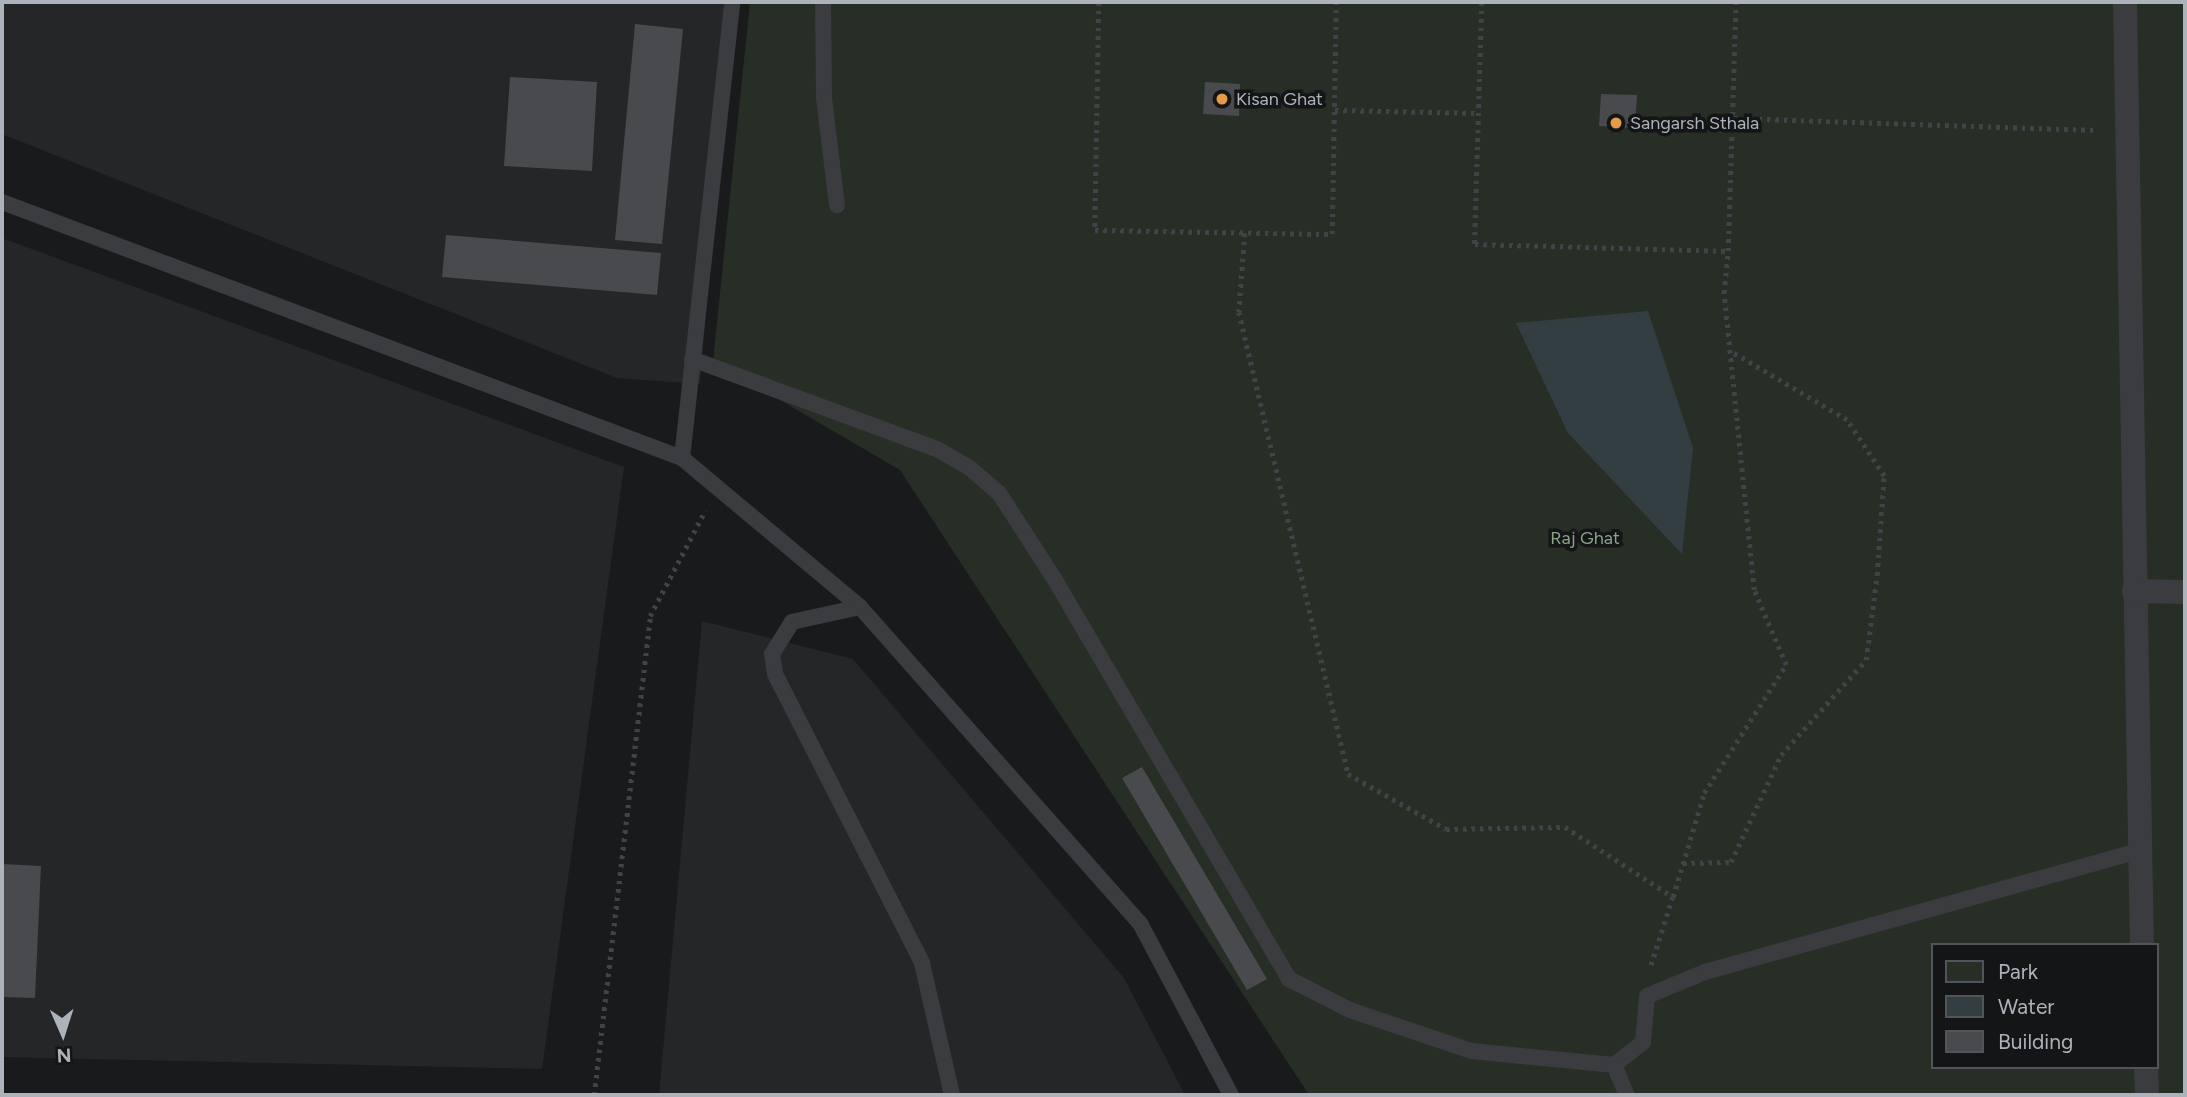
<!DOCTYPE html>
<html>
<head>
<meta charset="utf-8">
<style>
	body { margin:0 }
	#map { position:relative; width:2187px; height:1097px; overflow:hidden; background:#191a1b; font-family:Figtree,sans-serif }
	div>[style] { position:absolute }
	.built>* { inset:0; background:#252628 }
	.green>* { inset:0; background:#262e26 }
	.water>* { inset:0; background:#333e43 }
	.building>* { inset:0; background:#494a4e }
	.path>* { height:4.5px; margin-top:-2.25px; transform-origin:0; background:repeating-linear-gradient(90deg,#414347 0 3.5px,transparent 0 8.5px) }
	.service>* { height:16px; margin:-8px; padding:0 8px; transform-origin:8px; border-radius:8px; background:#3b3c40 }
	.pedestrian>* { height:24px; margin:-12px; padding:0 12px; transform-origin:12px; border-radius:12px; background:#3b3c40 }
	.dots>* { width:19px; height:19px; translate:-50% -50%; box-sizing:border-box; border:4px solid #141516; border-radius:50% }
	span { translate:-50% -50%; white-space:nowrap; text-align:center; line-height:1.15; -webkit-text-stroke:7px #141516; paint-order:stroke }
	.poi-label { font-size:18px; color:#adb3ba }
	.left { translate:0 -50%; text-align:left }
	.park-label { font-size:18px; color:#88a386 }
	.frame { position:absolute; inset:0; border:4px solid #adb3ba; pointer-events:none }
	.legend { position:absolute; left:1931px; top:943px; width:228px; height:126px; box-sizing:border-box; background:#141516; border:2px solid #515458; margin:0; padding:9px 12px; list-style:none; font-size:21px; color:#adb3ba }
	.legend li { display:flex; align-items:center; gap:14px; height:35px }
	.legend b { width:35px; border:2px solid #515458 }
	.north { position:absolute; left:28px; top:999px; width:70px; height:70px; -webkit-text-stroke:5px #141516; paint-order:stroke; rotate:177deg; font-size:19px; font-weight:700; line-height:28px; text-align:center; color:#adb3ba }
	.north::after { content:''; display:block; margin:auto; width:24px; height:32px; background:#adb3ba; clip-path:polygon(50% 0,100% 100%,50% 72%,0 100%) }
</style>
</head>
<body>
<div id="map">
	<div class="built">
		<i style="clip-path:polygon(2px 2px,731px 2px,700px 384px,617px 378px,2px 134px)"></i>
		<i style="clip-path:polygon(2px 238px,624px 467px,542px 1069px,2px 1057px)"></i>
		<i style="clip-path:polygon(702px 621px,853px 659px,1124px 978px,1185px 1095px,659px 1095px)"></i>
	</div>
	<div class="green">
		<i style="clip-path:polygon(evenodd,750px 2px,2185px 2px,2185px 1095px,1309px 1095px,900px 470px,713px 361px,750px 2px,1933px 945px,2157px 945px,2157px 1067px,1933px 1067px,1933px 945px)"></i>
	</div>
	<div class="water">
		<i style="clip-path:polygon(1648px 311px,1693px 448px,1682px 554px,1568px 433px,1516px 323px)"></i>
	</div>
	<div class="building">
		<i style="clip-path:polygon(635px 24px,683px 29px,662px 244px,615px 240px)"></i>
		<i style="clip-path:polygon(510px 77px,597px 82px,592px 171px,504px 166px)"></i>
		<i style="clip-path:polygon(1205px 82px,1240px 84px,1239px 116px,1203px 114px)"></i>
		<i style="clip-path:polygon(1601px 94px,1637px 95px,1635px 128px,1599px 126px)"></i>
		<i style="clip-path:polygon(446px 235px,661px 253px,657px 295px,442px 277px)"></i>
		<i style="clip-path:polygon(1142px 767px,1267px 979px,1247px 990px,1122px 778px)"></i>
		<i style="clip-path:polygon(2px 864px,41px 866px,35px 998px,2px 997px)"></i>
	</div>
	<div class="path">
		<i style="left:1099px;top:2px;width:228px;rotate:91deg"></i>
		<i style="left:1095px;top:230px;width:237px;rotate:1deg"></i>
		<i style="left:1332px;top:234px;width:232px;rotate:-89deg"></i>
		<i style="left:1482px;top:2px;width:242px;rotate:91.7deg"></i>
		<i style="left:1475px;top:244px;width:253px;rotate:1.6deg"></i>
		<i style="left:1728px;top:251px;width:249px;rotate:-88.2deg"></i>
		<i style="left:1335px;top:110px;width:144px;rotate:1.2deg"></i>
		<i style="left:1733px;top:118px;width:365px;rotate:1.9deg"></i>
		<i style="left:1245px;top:233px;width:79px;rotate:94.3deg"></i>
		<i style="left:1239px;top:312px;width:475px;rotate:76.7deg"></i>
		<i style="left:1348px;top:774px;width:112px;rotate:29.3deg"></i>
		<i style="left:1446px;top:829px;width:119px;rotate:-1deg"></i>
		<i style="left:1565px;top:827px;width:129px;rotate:32.9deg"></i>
		<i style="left:1673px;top:897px;width:72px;rotate:107.7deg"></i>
		<i style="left:1683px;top:863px;width:48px;rotate:-1.2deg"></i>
		<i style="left:1731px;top:862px;width:118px;rotate:-65deg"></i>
		<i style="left:1781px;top:755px;width:127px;rotate:-48.2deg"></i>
		<i style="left:1866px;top:660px;width:86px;rotate:-82.6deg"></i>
		<i style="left:1877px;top:575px;width:99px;rotate:-86deg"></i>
		<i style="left:1884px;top:476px;width:67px;rotate:-123.5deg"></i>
		<i style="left:1847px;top:420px;width:136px;rotate:-149.5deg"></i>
		<i style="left:1673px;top:897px;width:109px;rotate:-73.4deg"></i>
		<i style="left:1704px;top:793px;width:152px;rotate:-57.4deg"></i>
		<i style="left:1786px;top:665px;width:82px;rotate:-113.1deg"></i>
		<i style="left:1754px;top:590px;width:299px;rotate:-95.8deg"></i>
		<i style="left:1724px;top:293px;width:42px;rotate:-84.6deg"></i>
		<i style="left:594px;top:1095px;width:482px;rotate:-83.3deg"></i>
		<i style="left:650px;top:616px;width:119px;rotate:-62.4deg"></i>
	</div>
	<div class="service">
		<i style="left:823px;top:2px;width:96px;rotate:89.4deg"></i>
		<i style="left:824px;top:98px;width:108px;rotate:83.1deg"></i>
		<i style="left:2px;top:202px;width:727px;rotate:20.63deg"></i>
		<i style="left:682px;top:458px;width:232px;rotate:39.9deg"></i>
		<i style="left:860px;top:607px;width:424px;rotate:48.5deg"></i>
		<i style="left:1141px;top:925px;width:192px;rotate:62.1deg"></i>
		<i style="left:692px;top:359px;width:261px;rotate:20.2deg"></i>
		<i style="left:937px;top:449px;width:39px;rotate:30deg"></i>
		<i style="left:971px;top:469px;width:37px;rotate:41deg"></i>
		<i style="left:999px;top:493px;width:103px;rotate:57.2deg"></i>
		<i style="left:1055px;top:580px;width:463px;rotate:59.6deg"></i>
		<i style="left:1289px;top:979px;width:68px;rotate:26.9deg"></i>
		<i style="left:1350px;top:1010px;width:128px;rotate:18.7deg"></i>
		<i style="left:1471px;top:1051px;width:144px;rotate:5.6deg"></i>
		<i style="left:1614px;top:1065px;width:37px;rotate:-38deg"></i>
		<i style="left:1643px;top:1042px;width:46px;rotate:-85deg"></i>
		<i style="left:1647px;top:996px;width:63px;rotate:-22.5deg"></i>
		<i style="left:1705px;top:972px;width:450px;rotate:-15.6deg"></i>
		<i style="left:682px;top:458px;width:459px;rotate:-83.7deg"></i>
		<i style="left:860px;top:607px;width:70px;rotate:167.6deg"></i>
		<i style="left:792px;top:622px;width:38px;rotate:122deg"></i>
		<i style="left:772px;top:654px;width:20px;rotate:81deg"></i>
		<i style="left:775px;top:674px;width:324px;rotate:63deg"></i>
		<i style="left:922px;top:963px;width:135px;rotate:77.2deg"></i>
		<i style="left:1614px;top:1065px;width:33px;rotate:67deg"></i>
	</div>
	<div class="pedestrian">
		<i style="left:2125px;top:2px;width:943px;rotate:88.97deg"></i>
		<i style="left:2134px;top:591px;width:51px;rotate:1.1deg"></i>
		<i style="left:2146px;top:1067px;width:28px;rotate:88deg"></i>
	</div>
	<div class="dots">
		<i style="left:1222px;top:99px;background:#e39b49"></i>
		<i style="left:1616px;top:123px;background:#e39b49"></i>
	</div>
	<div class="poi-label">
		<span class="left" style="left:1236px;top:99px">Kisan Ghat</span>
		<span class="left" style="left:1630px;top:123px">Sangarsh Sthala</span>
	</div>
	<div class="park-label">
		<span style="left:1585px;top:538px">Raj Ghat</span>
	</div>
	<div class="frame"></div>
	<ul class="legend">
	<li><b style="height:19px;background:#262e26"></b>Park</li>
	<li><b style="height:19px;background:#333e43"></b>Water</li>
	<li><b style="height:19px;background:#494a4e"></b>Building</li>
	</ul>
	<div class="north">N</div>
</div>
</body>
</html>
